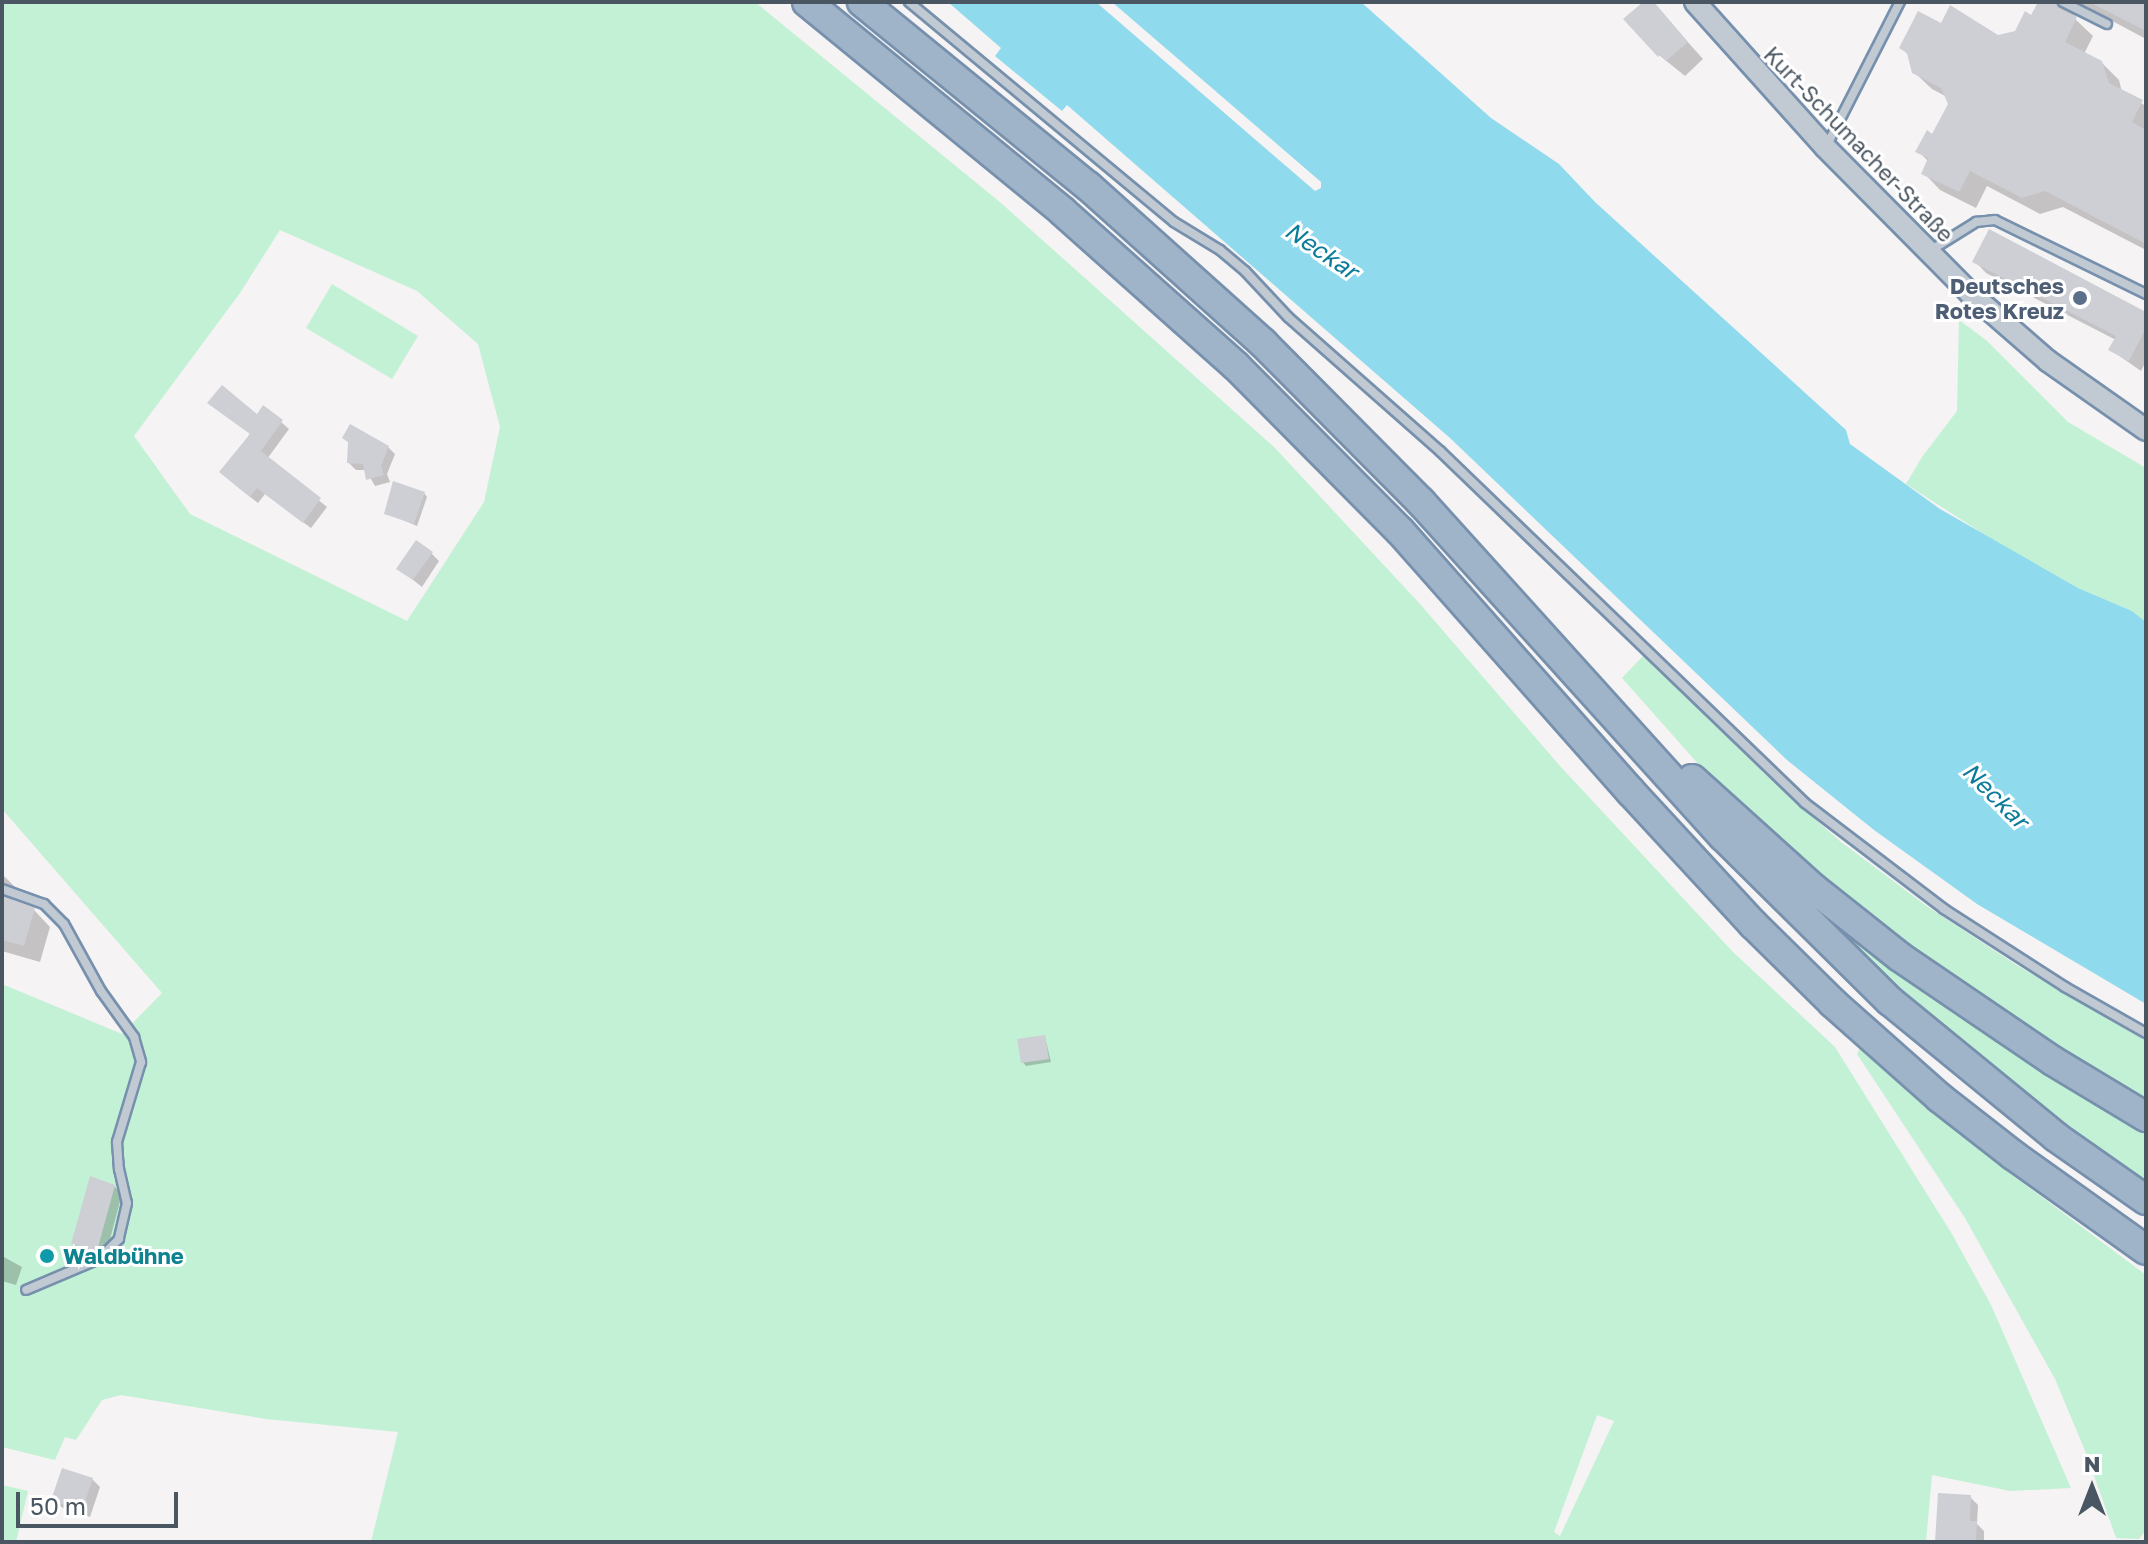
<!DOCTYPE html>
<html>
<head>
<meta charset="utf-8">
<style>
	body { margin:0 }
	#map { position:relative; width:2148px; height:1544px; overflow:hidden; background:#f5f3f3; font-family:"Golos Text",sans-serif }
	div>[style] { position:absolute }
	.green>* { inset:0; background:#c3f1d5 }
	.water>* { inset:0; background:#90daee }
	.shadow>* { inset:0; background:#0003 }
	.building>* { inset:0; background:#cdcfd5 }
	.roads { filter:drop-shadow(2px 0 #7690ad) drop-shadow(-2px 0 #7690ad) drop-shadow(0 2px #7690ad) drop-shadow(0 -2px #7690ad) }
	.service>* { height:8px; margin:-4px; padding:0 4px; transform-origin:4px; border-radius:4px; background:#c1cad2 }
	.tertiary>* { height:20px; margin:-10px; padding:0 10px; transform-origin:10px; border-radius:10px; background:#c1cad2 }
	.trunk>* { height:28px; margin:-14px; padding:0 14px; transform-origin:14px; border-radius:14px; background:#9fb4c9 }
	.dots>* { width:22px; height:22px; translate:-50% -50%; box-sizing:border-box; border:4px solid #fff; border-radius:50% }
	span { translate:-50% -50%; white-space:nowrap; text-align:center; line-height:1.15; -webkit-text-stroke:6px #fff; paint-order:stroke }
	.street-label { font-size:22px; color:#4a5661 }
	.service-label { font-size:22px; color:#4e5e75; font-weight:700 }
	.right { translate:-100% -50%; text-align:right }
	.culture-label { font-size:22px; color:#0d838f; font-weight:700 }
	.left { translate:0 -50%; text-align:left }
	.water-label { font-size:24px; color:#0c7c9b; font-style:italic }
	.frame { position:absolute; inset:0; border:4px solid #4a5661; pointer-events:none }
	.north { position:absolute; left:2052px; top:1448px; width:80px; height:80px; -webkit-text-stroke:6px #fff; paint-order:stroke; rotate:0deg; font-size:22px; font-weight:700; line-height:32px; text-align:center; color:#4a5661 }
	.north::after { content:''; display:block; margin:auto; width:28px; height:36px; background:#4a5661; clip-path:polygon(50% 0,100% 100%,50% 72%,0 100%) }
	.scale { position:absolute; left:16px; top:1492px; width:162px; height:36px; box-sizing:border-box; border:4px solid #4a5661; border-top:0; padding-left:10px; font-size:24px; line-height:28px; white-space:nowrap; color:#4a5661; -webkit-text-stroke:6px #fff; paint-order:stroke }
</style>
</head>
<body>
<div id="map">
	<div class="green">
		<i style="clip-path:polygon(evenodd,2px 2px,755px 2px,1001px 203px,1275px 448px,1420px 604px,1560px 766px,1733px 952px,1835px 1047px,1952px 1234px,1991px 1305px,2071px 1488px,2010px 1491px,1932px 1475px,1926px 1542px,371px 1542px,398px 1432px,266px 1419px,121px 1395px,102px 1400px,76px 1440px,65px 1437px,55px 1460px,2px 1447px,2px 984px,122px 1034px,162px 993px,2px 809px,2px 2px,280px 230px,417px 291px,478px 344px,500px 427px,484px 502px,407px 621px,190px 514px,134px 436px,240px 293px,280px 230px,2px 2px,1597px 1415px,1614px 1421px,1560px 1536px,1554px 1532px,1597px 1415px)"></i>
		<i style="clip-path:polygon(332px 284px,418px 336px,392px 379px,306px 328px)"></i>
		<i style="clip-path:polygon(1959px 320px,1986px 340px,2068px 422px,2146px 468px,2146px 622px,2132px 611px,2078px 588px,1993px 540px,1906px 484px,1922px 457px,1957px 411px)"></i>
		<i style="clip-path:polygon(1643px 656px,1787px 795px,1841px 842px,1928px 907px,2015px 964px,2146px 1041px,2146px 1101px,1989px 1003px,1830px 886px,1708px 775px,1622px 678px)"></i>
		<i style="clip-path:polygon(1841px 928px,2146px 1129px,2146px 1183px,1972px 1053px,1836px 931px)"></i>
		<i style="clip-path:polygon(1860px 1048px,1991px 1159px,2146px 1275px,2146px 1530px,2139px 1539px,2116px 1538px,2086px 1453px,2055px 1379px,1965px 1218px,1857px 1054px)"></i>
		<i style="clip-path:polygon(2px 1485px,28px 1491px,16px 1542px,2px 1542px)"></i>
	</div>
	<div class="water">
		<i style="clip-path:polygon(948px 2px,1096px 2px,1315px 191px,1321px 188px,1321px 182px,1112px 2px,1361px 2px,1491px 118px,1559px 164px,1595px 202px,1846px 430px,1850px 444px,1940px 509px,2078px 588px,2132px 611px,2146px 622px,2146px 1004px,1977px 904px,1874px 830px,1787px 760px,1450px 438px,1067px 105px,1062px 111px,995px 56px,1001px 48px)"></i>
	</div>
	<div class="shadow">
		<i style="clip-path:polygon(1646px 2px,1652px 2px,1703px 59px,1685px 76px,1659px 55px)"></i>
		<i style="clip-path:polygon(2040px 2px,2146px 2px,2146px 39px,2103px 16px,2101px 20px,2084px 12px,2075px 13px,2074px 18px,2093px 36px,2084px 54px,2101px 62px,2119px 80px,2122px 92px,2146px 106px,2146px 250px,2063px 207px,2040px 214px,1987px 186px,1976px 208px,1940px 190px,1924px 173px,1929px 162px,1918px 151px,1933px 136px,1950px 104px,1947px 97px,1932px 89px,1914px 72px,1910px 57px,1902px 48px,1942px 26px,1998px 37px,2016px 32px,2032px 18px)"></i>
		<i style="clip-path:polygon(1975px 261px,2146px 314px,2146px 361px,2141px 371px,2111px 350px,2116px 340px,1986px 273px)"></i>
		<i style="clip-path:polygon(257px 417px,281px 422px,289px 429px,267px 459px,327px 507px,311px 528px,265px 494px,258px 503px,229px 480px)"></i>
		<i style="clip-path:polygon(388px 447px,395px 454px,387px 474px,390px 482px,375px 486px,366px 470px,356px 470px,349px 463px)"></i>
		<i style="clip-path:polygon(424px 493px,427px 497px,417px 526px,386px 513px)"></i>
		<i style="clip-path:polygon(431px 553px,439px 561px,422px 587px,398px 568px)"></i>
		<i style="clip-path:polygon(2px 874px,16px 888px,12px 901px,34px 910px,50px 927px,40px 962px,2px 951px)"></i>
		<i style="clip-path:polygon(1045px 1037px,1051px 1062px,1026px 1066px,1023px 1062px)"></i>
		<i style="clip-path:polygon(114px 1186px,122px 1194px,105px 1258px,81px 1251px,73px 1243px)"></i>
		<i style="clip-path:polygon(2px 1256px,22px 1267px,16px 1285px,2px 1281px)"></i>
		<i style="clip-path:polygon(92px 1479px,100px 1487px,90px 1517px,61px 1507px,53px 1499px)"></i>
		<i style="clip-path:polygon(1970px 1497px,1978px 1505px,1977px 1524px,1984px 1531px,1984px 1542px,1937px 1542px)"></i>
	</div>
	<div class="building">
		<i style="clip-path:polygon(1643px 2px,1654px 2px,1688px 42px,1666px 61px,1660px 54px,1658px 57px,1623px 19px)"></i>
		<i style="clip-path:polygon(2038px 2px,2056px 2px,2059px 8px,2077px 17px,2065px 42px,2102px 61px,2109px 83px,2143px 100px,2132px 122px,2146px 130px,2146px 244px,2045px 191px,2022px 198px,1970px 171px,1959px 192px,1921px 174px,1928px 158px,1915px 152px,1927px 130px,1932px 134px,1948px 104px,1941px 88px,1912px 73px,1907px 53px,1899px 48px,1918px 11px,1941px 23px,1950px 5px,1998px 35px,2015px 31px,2025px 11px,2031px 15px)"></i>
		<i style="clip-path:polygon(2089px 2px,2146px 2px,2146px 31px)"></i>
		<i style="clip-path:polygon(1989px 229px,2146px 312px,2146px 328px,2129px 361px,2108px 350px,2116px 336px,1972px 262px)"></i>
		<i style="clip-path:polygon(222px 385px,257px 414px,263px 405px,283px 420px,261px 451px,321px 498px,303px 523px,257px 488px,250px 497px,219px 472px,250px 434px,207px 403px)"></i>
		<i style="clip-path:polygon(350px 424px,389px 446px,381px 466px,384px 475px,366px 480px,363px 464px,347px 463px,348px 442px,342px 438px)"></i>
		<i style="clip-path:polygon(393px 481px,425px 492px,414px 524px,384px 514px)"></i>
		<i style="clip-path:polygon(416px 540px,433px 552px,413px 580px,396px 569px)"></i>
		<i style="clip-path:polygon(2px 896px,35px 908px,24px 946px,2px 940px)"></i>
		<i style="clip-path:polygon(1045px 1035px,1049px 1059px,1021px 1063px,1017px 1039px)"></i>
		<i style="clip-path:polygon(90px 1176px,115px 1185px,97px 1251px,71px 1244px)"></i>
		<i style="clip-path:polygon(62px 1468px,93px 1478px,82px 1511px,51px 1500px)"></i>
		<i style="clip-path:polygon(1938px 1493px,1971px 1495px,1970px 1521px,1977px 1521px,1976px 1542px,1935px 1542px)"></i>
	</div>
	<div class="roads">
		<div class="service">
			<i style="left:909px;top:2px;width:344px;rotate:39.7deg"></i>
			<i style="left:1174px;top:222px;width:54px;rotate:31.3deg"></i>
			<i style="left:1220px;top:250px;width:33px;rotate:40deg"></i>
			<i style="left:1245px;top:271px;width:63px;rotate:46.9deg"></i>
			<i style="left:1288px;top:317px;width:203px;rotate:41.4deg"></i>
			<i style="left:1440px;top:451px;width:507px;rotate:43.96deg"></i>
			<i style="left:1805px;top:803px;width:175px;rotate:37.3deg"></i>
			<i style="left:1944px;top:909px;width:144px;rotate:32.8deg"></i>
			<i style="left:2065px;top:987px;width:93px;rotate:29.6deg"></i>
			<i style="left:2063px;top:2px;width:49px;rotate:26.6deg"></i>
			<i style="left:1826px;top:147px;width:163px;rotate:-63deg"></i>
			<i style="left:1928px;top:252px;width:57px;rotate:-32deg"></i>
			<i style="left:1976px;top:222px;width:19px;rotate:-6deg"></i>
			<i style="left:1995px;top:220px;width:168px;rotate:26.1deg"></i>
			<i style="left:2px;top:889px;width:45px;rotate:19.7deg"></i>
			<i style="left:44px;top:904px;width:28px;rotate:45deg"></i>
			<i style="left:64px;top:924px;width:77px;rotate:61.1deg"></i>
			<i style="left:101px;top:991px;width:57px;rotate:54.3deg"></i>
			<i style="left:134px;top:1037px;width:26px;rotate:74deg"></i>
			<i style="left:141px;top:1062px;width:84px;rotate:106.7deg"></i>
			<i style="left:117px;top:1142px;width:27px;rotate:86deg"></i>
			<i style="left:119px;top:1169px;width:35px;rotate:77deg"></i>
			<i style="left:127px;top:1203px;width:37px;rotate:103deg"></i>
			<i style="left:119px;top:1239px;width:28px;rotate:135deg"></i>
			<i style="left:99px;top:1259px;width:79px;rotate:157deg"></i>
		</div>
		<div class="tertiary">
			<i style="left:1695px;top:2px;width:195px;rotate:48.1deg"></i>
			<i style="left:1825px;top:147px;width:206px;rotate:45.2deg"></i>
			<i style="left:1970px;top:293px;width:103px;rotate:41.1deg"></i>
			<i style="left:2048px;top:361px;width:120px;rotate:35.1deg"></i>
		</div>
		<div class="trunk">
			<i style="left:807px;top:2px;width:330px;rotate:39.3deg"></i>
			<i style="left:1062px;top:211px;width:233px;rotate:41.7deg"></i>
			<i style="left:1236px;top:366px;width:233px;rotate:45.2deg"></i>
			<i style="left:1400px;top:531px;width:349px;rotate:48.5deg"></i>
			<i style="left:1631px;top:792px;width:180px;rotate:47.3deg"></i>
			<i style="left:1753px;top:924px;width:112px;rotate:44.6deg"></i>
			<i style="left:1833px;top:1003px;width:143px;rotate:41.6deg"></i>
			<i style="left:1940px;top:1098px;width:93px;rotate:38deg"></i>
			<i style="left:2013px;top:1155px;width:163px;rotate:35.5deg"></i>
			<i style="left:862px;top:2px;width:291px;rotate:39.2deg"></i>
			<i style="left:1088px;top:186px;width:235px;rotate:41.9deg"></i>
			<i style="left:1263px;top:343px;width:224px;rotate:45.2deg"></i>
			<i style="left:1421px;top:502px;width:450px;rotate:47.9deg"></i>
			<i style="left:1723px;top:836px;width:235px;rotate:44.7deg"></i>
			<i style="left:1890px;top:1001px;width:215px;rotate:39.3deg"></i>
			<i style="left:2056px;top:1137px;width:110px;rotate:35deg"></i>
			<i style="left:1692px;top:779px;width:163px;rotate:42deg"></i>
			<i style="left:1813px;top:888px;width:111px;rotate:38.4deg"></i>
			<i style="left:1900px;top:957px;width:185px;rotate:34.2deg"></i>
			<i style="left:2053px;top:1061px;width:109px;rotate:31.1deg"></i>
		</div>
	</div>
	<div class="dots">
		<i style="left:2080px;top:298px;background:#5c6f8a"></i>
		<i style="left:47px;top:1256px;background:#0f9aa8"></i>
	</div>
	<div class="street-label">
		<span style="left:1859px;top:144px;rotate:46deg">Kurt-Schumacher-Straße</span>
	</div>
	<div class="service-label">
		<span class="right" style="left:2064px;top:298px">Deutsches<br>Rotes Kreuz</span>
	</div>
	<div class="culture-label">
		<span class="left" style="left:63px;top:1256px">Waldbühne</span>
	</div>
	<div class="water-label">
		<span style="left:1322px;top:250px;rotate:34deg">Neckar</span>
		<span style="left:1996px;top:795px;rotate:45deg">Neckar</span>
	</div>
	<div class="frame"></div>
	<div class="north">N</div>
	<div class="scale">50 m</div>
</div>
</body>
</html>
